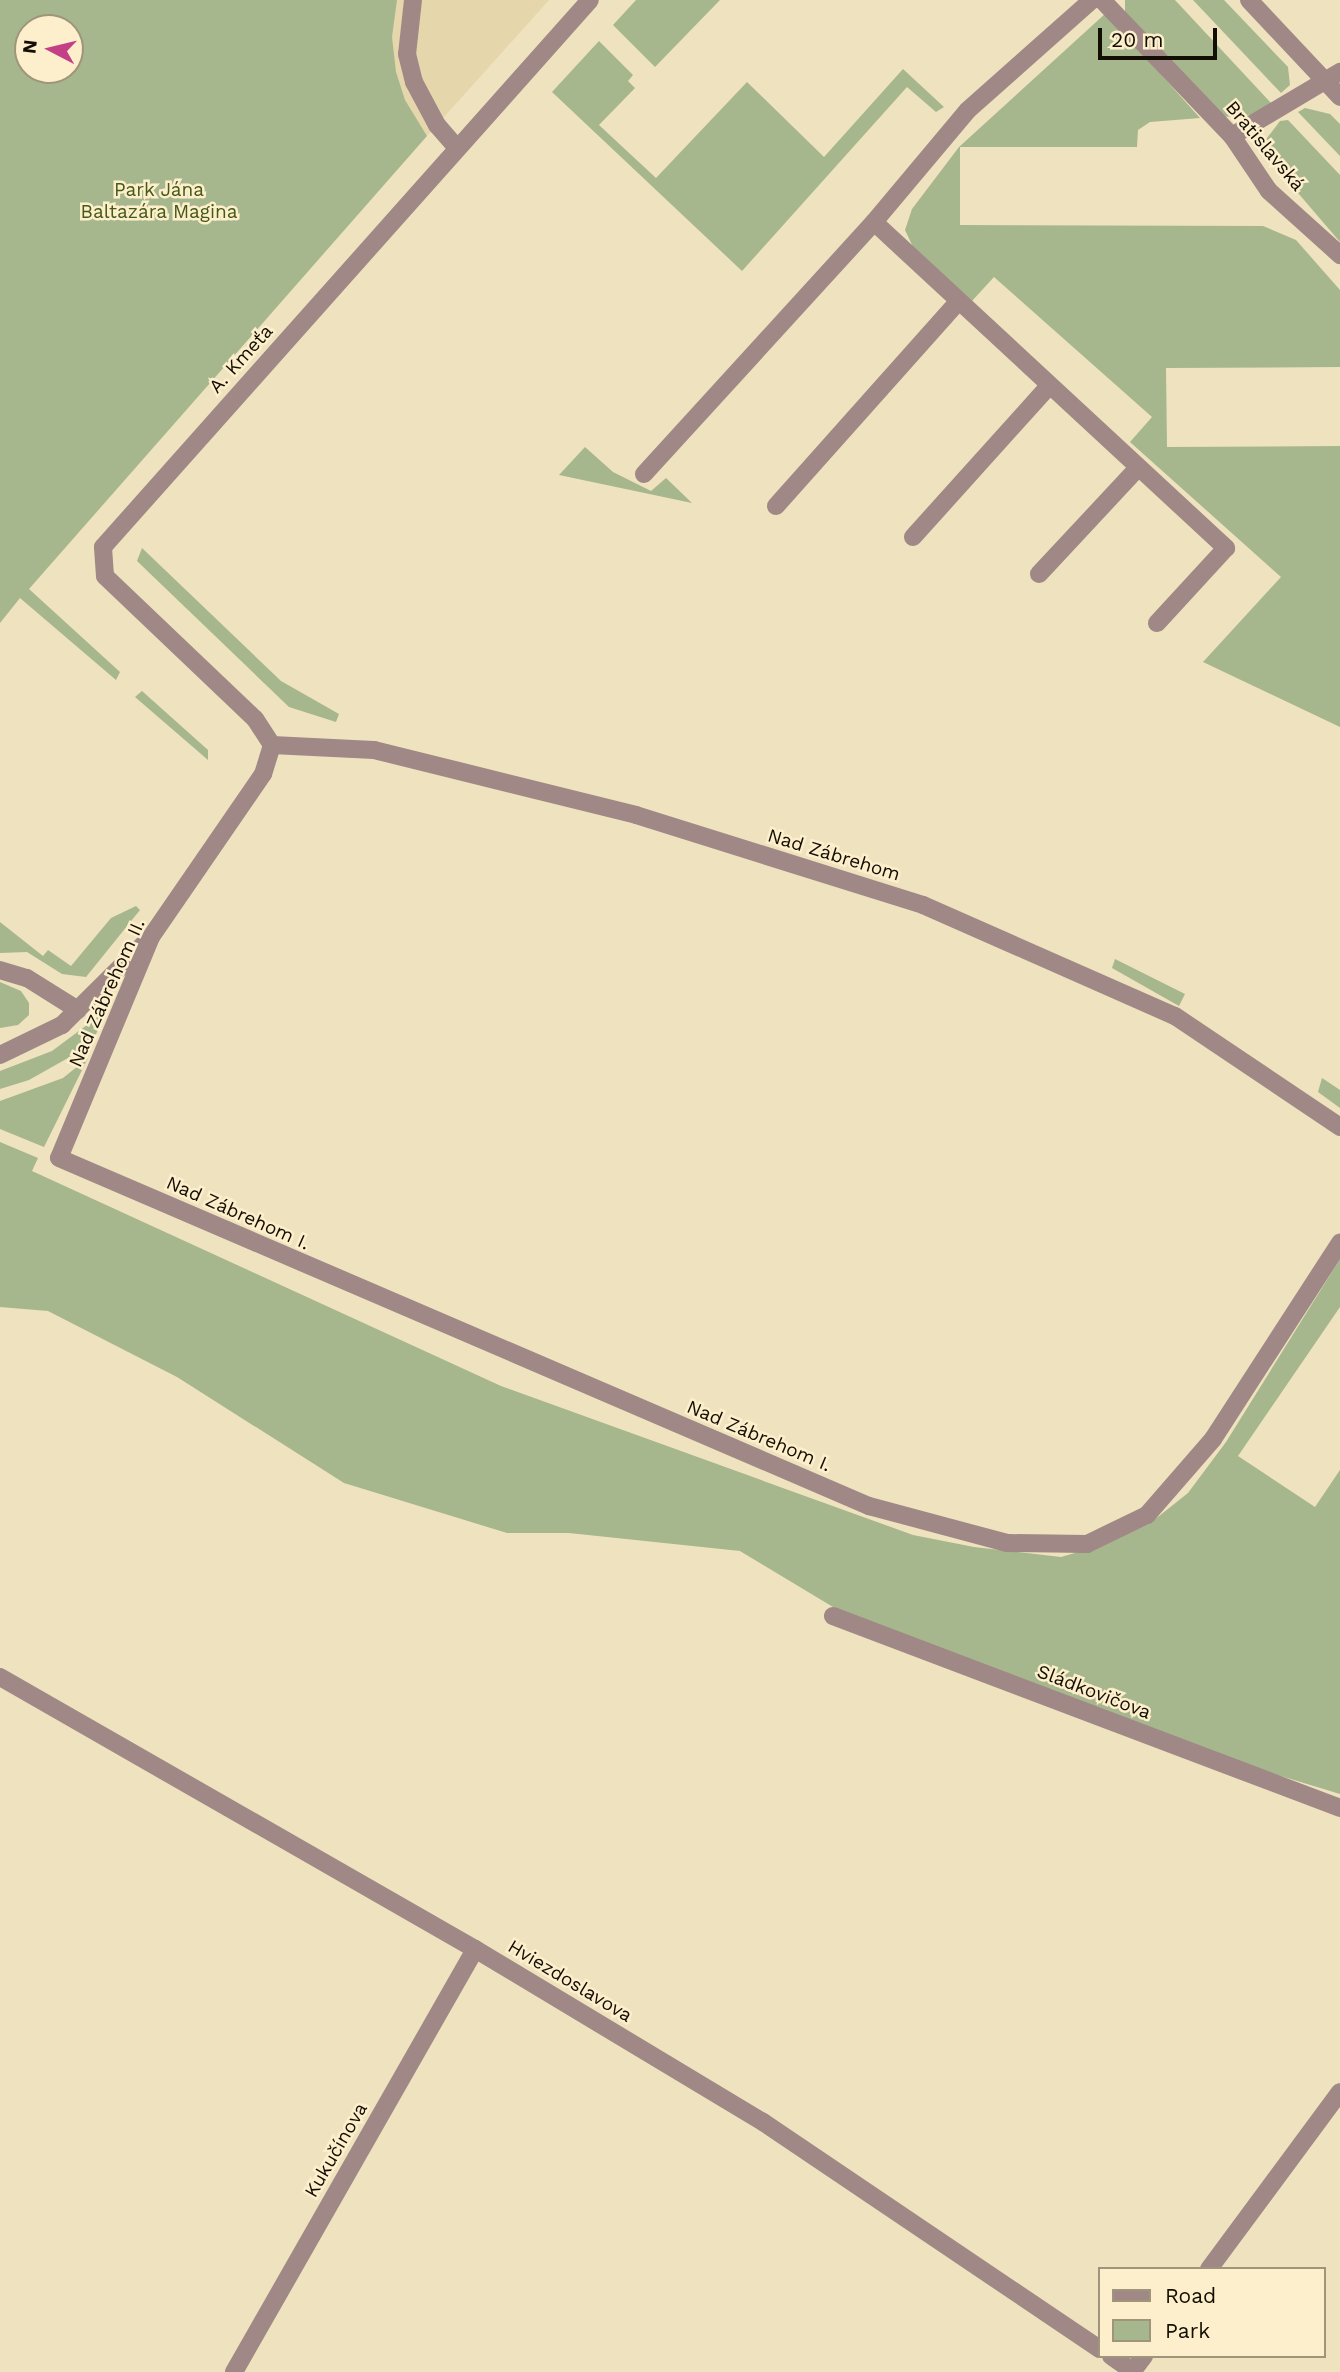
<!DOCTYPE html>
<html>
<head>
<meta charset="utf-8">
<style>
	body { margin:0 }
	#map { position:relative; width:1340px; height:2372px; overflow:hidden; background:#efe2be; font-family:"Work Sans",sans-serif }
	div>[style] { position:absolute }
	.built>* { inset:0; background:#e6d6ab }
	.green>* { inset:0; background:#a6b78d }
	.lane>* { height:18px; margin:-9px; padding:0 9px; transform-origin:9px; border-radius:9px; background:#a08886 }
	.street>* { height:18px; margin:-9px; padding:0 9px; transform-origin:9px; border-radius:9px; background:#a08886 }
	span { translate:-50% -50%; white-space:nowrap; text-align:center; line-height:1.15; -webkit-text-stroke:5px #fdefcb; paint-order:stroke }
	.street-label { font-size:19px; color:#130e04 }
	.park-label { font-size:19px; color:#455a17 }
	.legend { position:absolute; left:1098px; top:2267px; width:228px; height:91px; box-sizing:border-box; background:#fdefcb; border:2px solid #9f957b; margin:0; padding:9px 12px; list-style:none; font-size:21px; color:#130e04 }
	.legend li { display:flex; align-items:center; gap:14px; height:35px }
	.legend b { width:35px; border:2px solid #9f957b }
	.north { position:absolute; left:14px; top:14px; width:70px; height:70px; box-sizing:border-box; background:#fdefcb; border:2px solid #9f957b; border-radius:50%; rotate:277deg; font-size:19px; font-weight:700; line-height:28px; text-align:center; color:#130e04 }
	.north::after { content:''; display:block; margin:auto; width:24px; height:32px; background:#c44086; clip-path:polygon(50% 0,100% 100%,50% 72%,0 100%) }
	.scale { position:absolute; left:1098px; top:28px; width:119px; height:32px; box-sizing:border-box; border:4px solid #130e04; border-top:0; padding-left:9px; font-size:21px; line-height:24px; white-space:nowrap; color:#130e04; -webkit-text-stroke:5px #fdefcb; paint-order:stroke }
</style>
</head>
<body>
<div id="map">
	<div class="built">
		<i style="clip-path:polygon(341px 0,549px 0,427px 136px)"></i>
	</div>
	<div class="green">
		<i style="clip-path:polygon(evenodd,0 0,397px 0,392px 37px,396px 72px,405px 100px,427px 136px,29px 589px,120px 672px,116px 680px,20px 598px,0 623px,0 0,28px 28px,70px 28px,70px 70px,28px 70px,28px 28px)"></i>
		<i style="clip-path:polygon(636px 0,720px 0,655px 67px,613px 25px)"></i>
		<i style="clip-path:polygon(1125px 0,1175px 0,1271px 103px,1257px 115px,1221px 117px,1125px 12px)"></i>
		<i style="clip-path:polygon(1193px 0,1224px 0,1288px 67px,1290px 85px,1281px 93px)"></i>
		<i style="clip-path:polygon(1106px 13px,1200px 118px,1150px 122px,1138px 130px,1137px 147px,960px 147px,960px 225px,1263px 226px,1296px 240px,1340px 290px,1340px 367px,1166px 368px,1167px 447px,1340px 446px,1340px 727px,1203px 662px,1281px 577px,1130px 442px,1152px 417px,994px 277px,972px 301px,913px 247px,905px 230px,912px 209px,959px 147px)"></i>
		<i style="clip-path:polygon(599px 41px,633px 75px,628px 81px,635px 88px,599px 125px,656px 178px,747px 82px,824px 157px,903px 69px,944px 107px,936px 112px,907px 87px,742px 271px,552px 92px)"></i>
		<i style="clip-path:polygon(1305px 108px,1330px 114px,1340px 124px,1340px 156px,1298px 112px)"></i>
		<i style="clip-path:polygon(1288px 120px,1340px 175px,1340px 242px,1269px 159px,1264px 142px,1280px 121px)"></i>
		<i style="clip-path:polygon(585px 447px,613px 472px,651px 491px,666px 478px,692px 503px,559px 475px)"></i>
		<i style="clip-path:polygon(142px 548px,281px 681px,339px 714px,336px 722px,289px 707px,137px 561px)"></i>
		<i style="clip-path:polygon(142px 691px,208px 750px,208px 760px,135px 697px)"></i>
		<i style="clip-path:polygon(136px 906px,140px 910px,86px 977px,62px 974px,27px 952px,0 953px,0 922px,43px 956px,48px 950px,71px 966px,111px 918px)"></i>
		<i style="clip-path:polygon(1115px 959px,1185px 994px,1179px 1006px,1112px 968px)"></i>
		<i style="clip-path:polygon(0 982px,21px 991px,29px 1003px,29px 1015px,18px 1025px,0 1028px)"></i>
		<i style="clip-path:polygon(107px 1010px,96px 1034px,68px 1058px,29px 1080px,0 1089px,0 1071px,52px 1051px)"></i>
		<i style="clip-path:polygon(88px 1058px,44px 1147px,0 1129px,0 1101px,63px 1078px)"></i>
		<i style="clip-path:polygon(1322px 1078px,1340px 1090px,1340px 1108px,1318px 1092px)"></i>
		<i style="clip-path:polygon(0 1142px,38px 1158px,32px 1171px,501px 1386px,913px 1535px,974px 1547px,1061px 1557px,1106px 1544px,1149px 1524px,1188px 1493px,1226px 1442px,1340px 1259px,1340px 1307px,1238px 1456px,1315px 1507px,1340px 1470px,1340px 1794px,1212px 1755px,833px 1607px,740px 1551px,569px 1533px,507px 1533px,344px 1483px,177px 1377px,48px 1311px,0 1307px)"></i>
	</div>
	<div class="lane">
		<i style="left:413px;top:0;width:54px;rotate:96.3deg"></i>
		<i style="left:407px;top:54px;width:29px;rotate:76deg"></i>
		<i style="left:414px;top:82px;width:49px;rotate:61.9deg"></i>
		<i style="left:437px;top:125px;width:29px;rotate:49deg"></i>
		<i style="left:874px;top:222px;width:480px;rotate:42.8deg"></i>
		<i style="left:1226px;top:548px;width:102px;rotate:132.6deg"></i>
		<i style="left:644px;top:474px;width:341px;rotate:-47.6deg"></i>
		<i style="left:874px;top:222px;width:146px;rotate:-50deg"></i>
		<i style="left:968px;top:110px;width:166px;rotate:-41.6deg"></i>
		<i style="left:776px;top:506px;width:272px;rotate:-48.3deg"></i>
		<i style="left:913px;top:537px;width:203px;rotate:-48deg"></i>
		<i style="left:1039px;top:574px;width:145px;rotate:-47deg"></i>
		<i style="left:0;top:970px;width:28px;rotate:17deg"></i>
		<i style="left:27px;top:978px;width:60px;rotate:32.1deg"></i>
	</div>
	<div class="street">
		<i style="left:1102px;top:0;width:188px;rotate:46.3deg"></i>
		<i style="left:1232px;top:136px;width:66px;rotate:56.1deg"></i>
		<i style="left:1269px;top:191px;width:96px;rotate:42deg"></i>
		<i style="left:1249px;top:0;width:133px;rotate:46.8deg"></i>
		<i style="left:1232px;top:136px;width:126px;rotate:-30.7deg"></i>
		<i style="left:272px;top:745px;width:30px;rotate:107deg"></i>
		<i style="left:263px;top:774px;width:198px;rotate:124.5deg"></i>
		<i style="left:151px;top:937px;width:239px;rotate:112.6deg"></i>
		<i style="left:59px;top:1158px;width:882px;rotate:23.25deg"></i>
		<i style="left:869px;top:1506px;width:143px;rotate:15deg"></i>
		<i style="left:1007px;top:1543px;width:80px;rotate:0.7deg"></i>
		<i style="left:1087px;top:1544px;width:67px;rotate:-25.8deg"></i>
		<i style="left:1147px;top:1515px;width:101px;rotate:-49deg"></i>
		<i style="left:1213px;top:1439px;width:234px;rotate:-57.1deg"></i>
		<i style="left:272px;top:745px;width:102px;rotate:2.8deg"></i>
		<i style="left:374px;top:750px;width:270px;rotate:13.9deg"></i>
		<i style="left:636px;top:815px;width:301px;rotate:17.4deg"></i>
		<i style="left:923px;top:905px;width:275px;rotate:23.8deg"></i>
		<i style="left:1175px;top:1016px;width:199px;rotate:33.9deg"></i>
		<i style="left:272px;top:745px;width:31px;rotate:-123deg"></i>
		<i style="left:255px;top:719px;width:207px;rotate:-136.4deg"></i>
		<i style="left:105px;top:576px;width:29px;rotate:-94deg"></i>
		<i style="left:103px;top:547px;width:732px;rotate:-48.32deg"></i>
		<i style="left:0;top:1055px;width:69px;rotate:-25.8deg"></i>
		<i style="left:62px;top:1025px;width:117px;rotate:-44.7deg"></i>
		<i style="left:833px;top:1616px;width:542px;rotate:20.74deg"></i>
		<i style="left:0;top:1677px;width:547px;rotate:29.8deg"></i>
		<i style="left:475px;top:1949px;width:336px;rotate:31deg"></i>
		<i style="left:763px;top:2122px;width:406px;rotate:34deg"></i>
		<i style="left:1209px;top:2269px;width:220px;rotate:-53.5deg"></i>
		<i style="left:1111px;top:2356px;width:28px;rotate:35deg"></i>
		<i style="left:234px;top:2372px;width:487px;rotate:-60.3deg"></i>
		<i style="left:1132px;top:2372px;width:20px;rotate:-53deg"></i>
	</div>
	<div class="street-label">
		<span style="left:1265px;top:146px;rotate:50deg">Bratislavská</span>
		<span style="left:241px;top:359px;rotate:-48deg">A. Kmeťa</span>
		<span style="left:834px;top:855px;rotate:17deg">Nad Zábrehom</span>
		<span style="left:107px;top:993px;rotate:-66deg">Nad Zábrehom II.</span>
		<span style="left:238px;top:1213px;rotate:24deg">Nad Zábrehom I.</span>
		<span style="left:759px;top:1436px;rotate:23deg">Nad Zábrehom I.</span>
		<span style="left:1094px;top:1692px;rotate:21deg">Sládkovičova</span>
		<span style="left:570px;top:1981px;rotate:31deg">Hviezdoslavova</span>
		<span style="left:336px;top:2150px;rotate:-60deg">Kukučínova</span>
	</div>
	<div class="park-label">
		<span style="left:159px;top:201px">Park Jána<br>Baltazára Magina</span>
	</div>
	<ul class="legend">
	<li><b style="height:9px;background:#a08886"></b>Road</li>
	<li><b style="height:19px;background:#a6b78d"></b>Park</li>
	</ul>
	<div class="north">N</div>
	<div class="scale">20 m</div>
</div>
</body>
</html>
